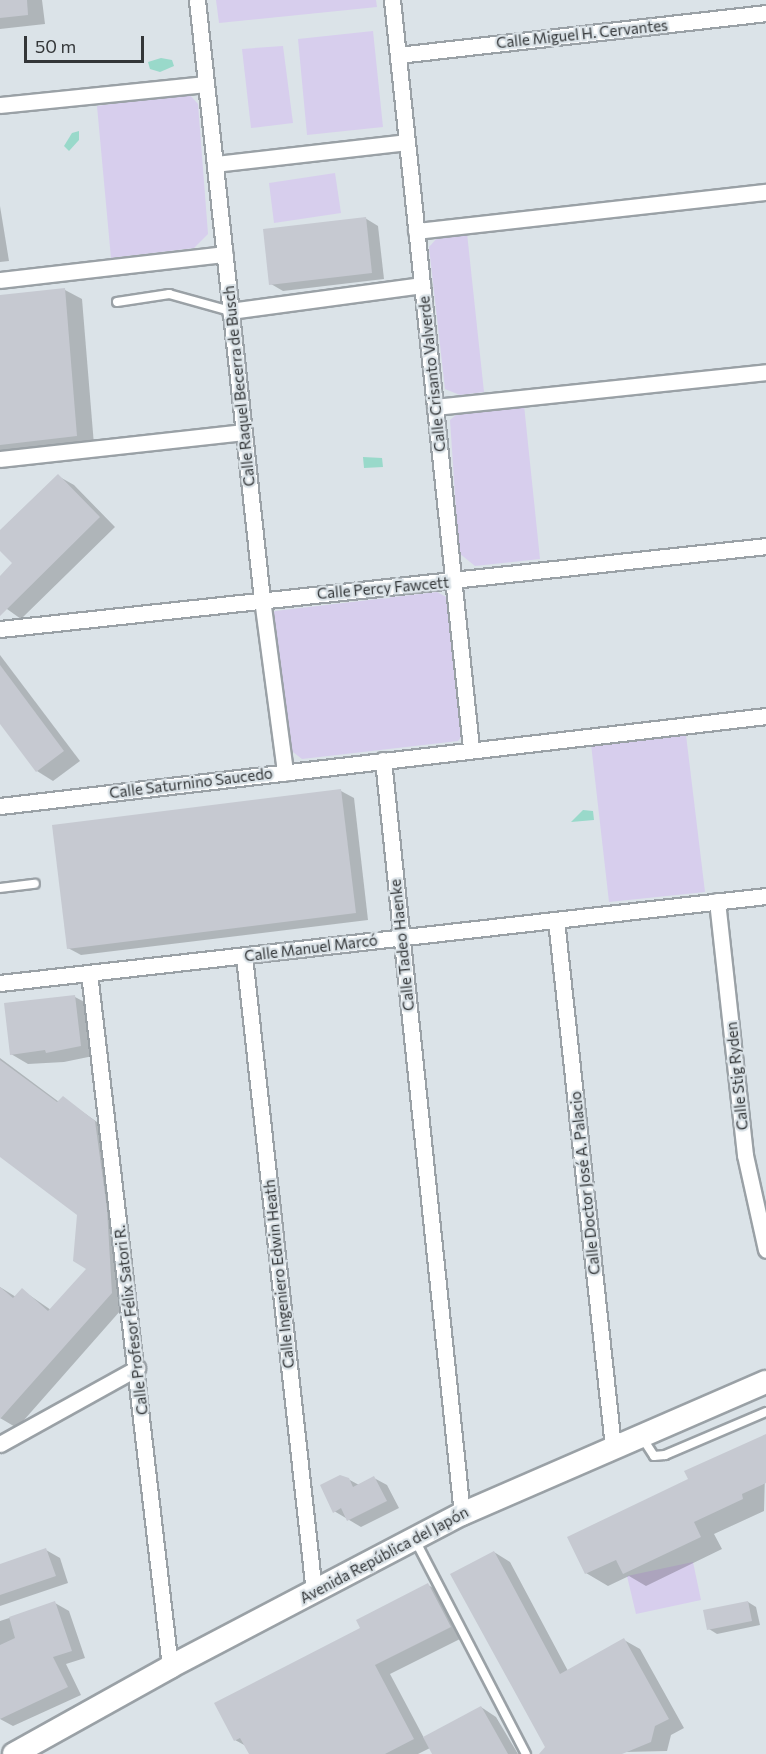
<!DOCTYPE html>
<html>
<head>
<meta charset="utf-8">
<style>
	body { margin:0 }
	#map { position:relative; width:766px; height:1754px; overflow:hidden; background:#dbe3e8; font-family:Commissioner,sans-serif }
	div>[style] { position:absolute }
	.green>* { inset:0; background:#d7ceed }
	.water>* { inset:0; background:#99d9ca }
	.shadow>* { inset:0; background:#0003 }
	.building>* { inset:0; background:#c6c9d1 }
	.roads { filter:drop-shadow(2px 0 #9aa1a6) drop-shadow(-2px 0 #9aa1a6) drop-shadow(0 2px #9aa1a6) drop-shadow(0 -2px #9aa1a6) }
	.lane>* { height:8px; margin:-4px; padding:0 4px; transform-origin:4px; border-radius:4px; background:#fff }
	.street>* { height:15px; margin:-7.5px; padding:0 7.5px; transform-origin:7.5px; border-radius:7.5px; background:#fff }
	.secondary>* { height:22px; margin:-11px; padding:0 11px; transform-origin:11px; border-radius:11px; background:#fff }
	span { translate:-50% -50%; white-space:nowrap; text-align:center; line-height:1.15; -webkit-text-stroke:4.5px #dbe3e8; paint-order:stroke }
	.street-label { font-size:15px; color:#333638 }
	.scale { position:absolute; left:24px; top:36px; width:120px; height:27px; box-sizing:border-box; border:3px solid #333638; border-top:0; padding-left:8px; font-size:18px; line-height:21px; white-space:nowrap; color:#333638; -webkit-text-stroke:4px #dbe3e8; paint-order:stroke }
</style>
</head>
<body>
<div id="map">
	<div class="green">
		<i style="clip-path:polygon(216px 0,376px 0,377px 7px,219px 23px)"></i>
		<i style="clip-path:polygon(373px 31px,383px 127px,307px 135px,298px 39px)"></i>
		<i style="clip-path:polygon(283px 46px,293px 123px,251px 128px,242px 49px)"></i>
		<i style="clip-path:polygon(188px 93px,198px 104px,208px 234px,194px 248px,111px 258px,97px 106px)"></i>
		<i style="clip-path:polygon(335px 173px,341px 213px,274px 223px,269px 183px)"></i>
		<i style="clip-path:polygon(467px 233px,484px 392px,460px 395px,445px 389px,429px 247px,439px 236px)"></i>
		<i style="clip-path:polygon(524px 405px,540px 559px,475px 566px,459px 553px,450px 420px,462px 410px)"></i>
		<i style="clip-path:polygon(437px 592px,450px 599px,462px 736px,458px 741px,302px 759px,293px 752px,288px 743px,270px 617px,275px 611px)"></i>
		<i style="clip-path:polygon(686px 735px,705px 892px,609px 902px,591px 744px)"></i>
		<i style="clip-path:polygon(693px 1562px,701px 1600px,636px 1614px,627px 1576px)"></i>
	</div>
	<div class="water">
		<i style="clip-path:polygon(161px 58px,172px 60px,174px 66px,160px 72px,150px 69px,148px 62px)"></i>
		<i style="clip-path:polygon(79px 131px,79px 140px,69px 151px,64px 146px,72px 133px)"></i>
		<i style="clip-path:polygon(363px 457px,382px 458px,383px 467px,364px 468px)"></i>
		<i style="clip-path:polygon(583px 810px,593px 811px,594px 820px,571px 822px)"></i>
	</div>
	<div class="shadow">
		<i style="clip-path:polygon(0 0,42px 0,45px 24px,0 29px)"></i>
		<i style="clip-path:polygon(0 206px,9px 261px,0 262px)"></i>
		<i style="clip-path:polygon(365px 218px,378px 226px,384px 279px,283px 291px,271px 284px)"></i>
		<i style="clip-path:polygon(65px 290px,82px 299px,94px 445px,0 456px,0 297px)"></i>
		<i style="clip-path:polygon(58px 476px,74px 485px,115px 527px,21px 619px,0 604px,0 578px,14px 563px,0 549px,0 532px)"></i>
		<i style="clip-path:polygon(0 655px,80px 761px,53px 781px,37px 771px,0 721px)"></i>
		<i style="clip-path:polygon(341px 791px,354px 798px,368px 920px,81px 955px,68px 948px)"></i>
		<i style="clip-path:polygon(75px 997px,92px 1006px,98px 1055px,64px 1062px,28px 1064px,11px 1054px)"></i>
		<i style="clip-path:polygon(0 1058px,59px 1102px,63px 1098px,111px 1132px,128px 1302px,17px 1428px,0 1418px,0 1287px,16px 1297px,22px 1290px,51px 1310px,89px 1269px,79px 1215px,0 1155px)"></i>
		<i style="clip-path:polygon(766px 1436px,764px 1511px,714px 1534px,722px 1549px,646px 1586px,629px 1576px,608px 1586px,586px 1573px,690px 1480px)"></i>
		<i style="clip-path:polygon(374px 1478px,387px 1485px,399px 1508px,361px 1527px,334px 1511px,348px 1479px,359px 1485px)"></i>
		<i style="clip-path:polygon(46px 1550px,60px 1558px,68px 1583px,0 1606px,0 1565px)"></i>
		<i style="clip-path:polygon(494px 1552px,510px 1562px,568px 1671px,624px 1640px,640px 1649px,684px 1728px,671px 1735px,667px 1751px,541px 1754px,546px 1747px)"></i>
		<i style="clip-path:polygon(428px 1585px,444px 1594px,466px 1636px,390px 1674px,424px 1738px,481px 1707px,496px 1717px,518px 1754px,434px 1754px,430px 1748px,418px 1754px,250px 1754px,246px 1746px,235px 1740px,362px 1629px)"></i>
		<i style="clip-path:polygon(748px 1602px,756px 1607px,760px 1625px,717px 1634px,709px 1629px)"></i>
		<i style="clip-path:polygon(55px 1603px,69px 1611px,85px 1658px,66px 1664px,81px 1695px,13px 1726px,0 1719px,0 1621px)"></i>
	</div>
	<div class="building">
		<i style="clip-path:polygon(0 0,27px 0,28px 15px,0 18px)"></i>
		<i style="clip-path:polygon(366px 217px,372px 273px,269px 285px,263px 229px)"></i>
		<i style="clip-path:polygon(65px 288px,77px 436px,0 445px,0 295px)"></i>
		<i style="clip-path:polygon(58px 474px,100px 517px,0 616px,0 576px,12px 563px,0 551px,0 530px)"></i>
		<i style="clip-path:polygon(0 665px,64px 751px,36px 772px,0 724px)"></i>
		<i style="clip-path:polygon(341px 789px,356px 913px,67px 949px,52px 825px)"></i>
		<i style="clip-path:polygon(75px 995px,81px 1046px,46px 1053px,45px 1050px,10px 1055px,4px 1003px)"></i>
		<i style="clip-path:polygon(0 1060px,57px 1102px,63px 1096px,95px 1121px,107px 1209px,112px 1293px,0 1419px,0 1287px,13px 1298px,22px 1288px,48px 1311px,86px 1269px,73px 1261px,77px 1215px,0 1157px)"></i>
		<i style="clip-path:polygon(766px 1434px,766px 1483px,742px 1494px,743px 1499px,694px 1522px,701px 1537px,623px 1574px,616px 1560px,585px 1574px,567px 1537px,688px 1479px,684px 1471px)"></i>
		<i style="clip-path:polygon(340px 1475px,349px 1478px,353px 1487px,374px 1476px,387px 1501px,347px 1521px,341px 1508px,333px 1513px,320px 1485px)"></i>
		<i style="clip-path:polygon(46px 1548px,56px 1576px,0 1595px,0 1564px)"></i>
		<i style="clip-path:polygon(494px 1551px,560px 1674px,624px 1638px,669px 1719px,655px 1726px,651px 1742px,622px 1754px,539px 1754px,545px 1747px,450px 1574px)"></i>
		<i style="clip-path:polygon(428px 1583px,451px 1627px,375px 1665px,414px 1739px,385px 1754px,249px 1754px,240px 1738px,234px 1741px,214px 1703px,360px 1628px,356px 1620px)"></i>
		<i style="clip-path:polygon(55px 1601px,72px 1651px,53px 1657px,68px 1687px,0 1719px,0 1645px,15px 1638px,9px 1617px)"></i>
		<i style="clip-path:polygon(748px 1601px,752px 1621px,707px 1630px,703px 1610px)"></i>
		<i style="clip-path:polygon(481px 1706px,508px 1754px,432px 1754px,423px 1737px)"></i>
	</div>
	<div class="roads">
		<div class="lane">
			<i style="left:117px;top:302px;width:53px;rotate:-8.7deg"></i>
			<i style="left:169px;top:294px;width:63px;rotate:15.6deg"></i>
			<i style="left:0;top:888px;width:35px;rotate:-7deg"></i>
			<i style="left:643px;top:1439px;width:20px;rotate:57deg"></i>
			<i style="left:654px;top:1456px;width:11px;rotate:-5deg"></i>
			<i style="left:665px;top:1455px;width:110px;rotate:-23.1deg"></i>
			<i style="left:415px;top:1540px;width:241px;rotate:62.6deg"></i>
		</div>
		<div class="street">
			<i style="left:197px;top:0;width:603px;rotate:83.81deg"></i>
			<i style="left:262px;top:599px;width:175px;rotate:82.4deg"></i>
			<i style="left:392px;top:0;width:752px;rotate:83.97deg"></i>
			<i style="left:398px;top:55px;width:370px;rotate:-6.5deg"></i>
			<i style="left:0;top:105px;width:207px;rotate:-5.8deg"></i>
			<i style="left:215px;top:164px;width:193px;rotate:-6.5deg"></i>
			<i style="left:416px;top:231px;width:352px;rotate:-6.4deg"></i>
			<i style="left:0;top:280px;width:226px;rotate:-6.6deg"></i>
			<i style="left:230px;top:311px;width:194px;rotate:-7.7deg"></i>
			<i style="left:435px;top:407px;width:333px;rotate:-6deg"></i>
			<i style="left:0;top:459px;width:245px;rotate:-6.3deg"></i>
			<i style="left:0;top:629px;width:770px;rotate:-6.18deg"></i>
			<i style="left:383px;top:760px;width:758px;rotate:84.02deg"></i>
			<i style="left:0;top:806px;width:771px;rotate:-6.7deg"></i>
			<i style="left:717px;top:901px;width:256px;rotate:83.7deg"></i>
			<i style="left:745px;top:1155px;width:97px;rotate:77.5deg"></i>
			<i style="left:556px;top:920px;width:529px;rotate:83.82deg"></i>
			<i style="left:244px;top:956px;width:640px;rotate:83.72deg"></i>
			<i style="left:89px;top:973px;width:699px;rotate:83.34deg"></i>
			<i style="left:0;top:983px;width:771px;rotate:-6.48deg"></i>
			<i style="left:0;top:1444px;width:157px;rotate:-29deg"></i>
		</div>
		<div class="secondary">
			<i style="left:14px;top:1754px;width:179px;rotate:-29.1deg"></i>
			<i style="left:170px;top:1667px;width:330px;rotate:-27.7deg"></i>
			<i style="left:462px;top:1514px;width:331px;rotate:-23.5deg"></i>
		</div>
	</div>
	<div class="street-label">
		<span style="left:582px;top:34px;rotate:-6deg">Calle Miguel H. Cervantes</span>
		<span style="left:432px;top:374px;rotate:-96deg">Calle Crisanto Valverde</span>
		<span style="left:239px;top:386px;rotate:-96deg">Calle Raquel Becerra de Busch</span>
		<span style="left:383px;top:588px;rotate:-5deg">Calle Percy Fawcett</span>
		<span style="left:191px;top:783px;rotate:-7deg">Calle Saturnino Saucedo</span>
		<span style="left:402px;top:945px;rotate:-96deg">Calle Tadeo Haenke</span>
		<span style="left:311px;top:948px;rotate:-7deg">Calle Manuel Marcó</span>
		<span style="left:737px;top:1076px;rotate:-96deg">Calle Stig Ryden</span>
		<span style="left:585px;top:1183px;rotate:-96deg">Calle Doctor José A. Palacio</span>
		<span style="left:279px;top:1274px;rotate:-96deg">Calle Ingeniero Edwin Heath</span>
		<span style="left:131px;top:1320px;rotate:-97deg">Calle Profesor Félix Satori R.</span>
		<span style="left:384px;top:1555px;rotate:-28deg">Avenida República del Japón</span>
	</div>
	<div class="scale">50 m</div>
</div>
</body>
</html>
